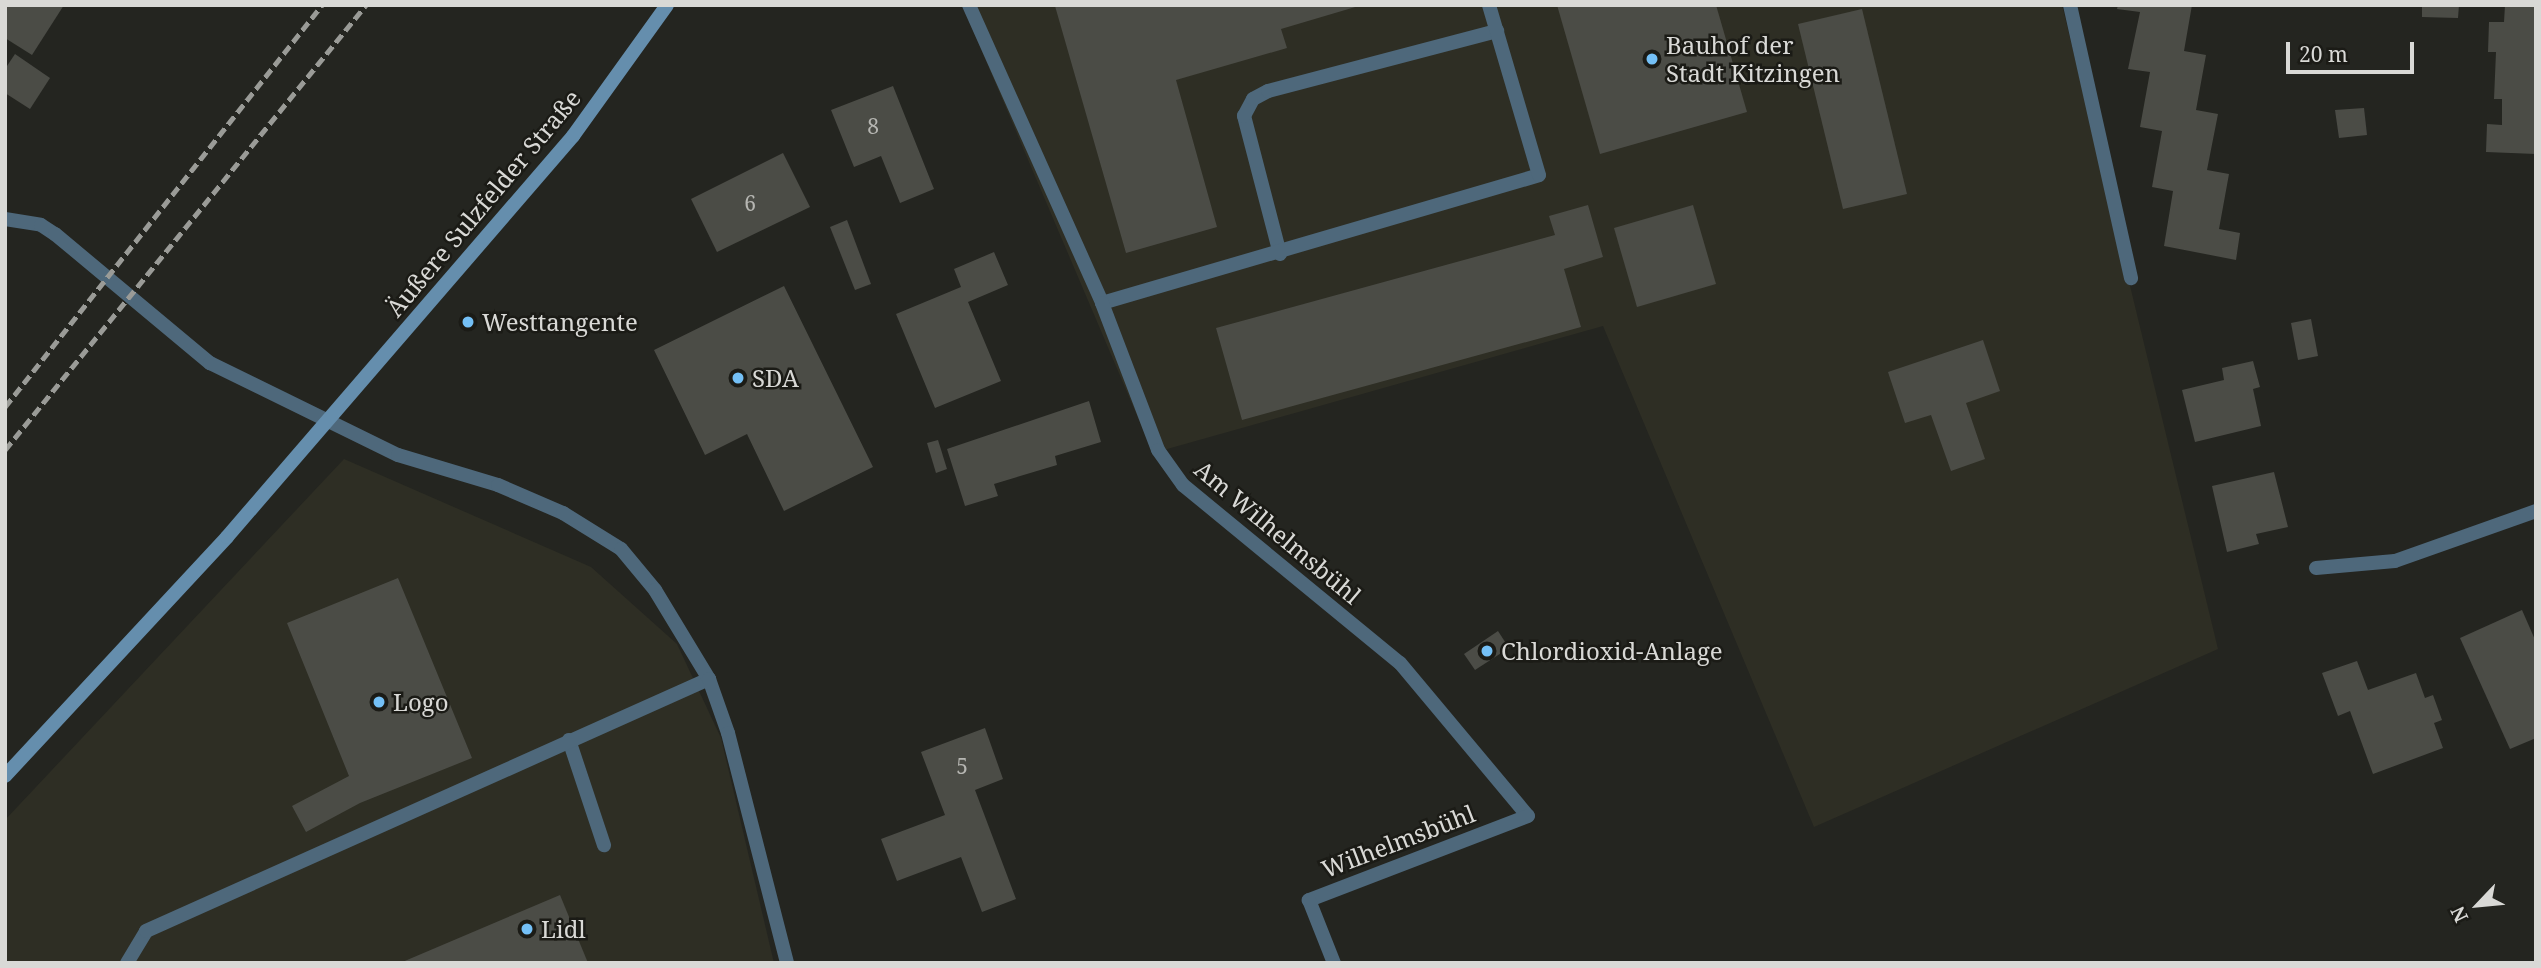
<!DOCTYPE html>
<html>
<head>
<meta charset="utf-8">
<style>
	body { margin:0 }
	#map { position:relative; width:2541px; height:968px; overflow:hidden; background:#242520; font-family:"Noto Serif",serif }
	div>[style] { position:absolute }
	.built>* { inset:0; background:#2e2e24 }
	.building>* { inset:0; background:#4b4c46 }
	.service>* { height:14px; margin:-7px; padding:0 7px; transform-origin:7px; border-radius:7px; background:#4e687b }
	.minor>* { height:14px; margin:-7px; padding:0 7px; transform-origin:7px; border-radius:7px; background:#4e687b }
	.tertiary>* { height:14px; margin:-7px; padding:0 7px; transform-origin:7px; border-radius:7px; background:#4e687b }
	.secondary>* { height:14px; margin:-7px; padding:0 7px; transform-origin:7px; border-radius:7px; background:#658ead }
	.rail>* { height:5px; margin-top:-2.5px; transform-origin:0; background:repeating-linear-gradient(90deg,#9a9b97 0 10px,transparent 0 15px) }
	.dots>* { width:19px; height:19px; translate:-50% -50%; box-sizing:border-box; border:4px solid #1b1b16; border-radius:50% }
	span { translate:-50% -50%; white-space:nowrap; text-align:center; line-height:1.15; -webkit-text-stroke:5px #1b1b16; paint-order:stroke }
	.number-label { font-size:21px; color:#b6b6b2 }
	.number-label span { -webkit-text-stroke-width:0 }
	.poi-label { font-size:24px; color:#d9d9d6 }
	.left { translate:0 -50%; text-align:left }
	.street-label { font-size:24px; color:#d9d9d6 }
	.frame { position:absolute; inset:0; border:7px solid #d9d9d6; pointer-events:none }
	.north { position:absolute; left:2443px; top:870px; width:70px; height:70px; -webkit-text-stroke:5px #1b1b16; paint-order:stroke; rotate:244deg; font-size:19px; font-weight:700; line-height:28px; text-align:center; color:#d9d9d6 }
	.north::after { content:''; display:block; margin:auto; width:24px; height:32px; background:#d9d9d6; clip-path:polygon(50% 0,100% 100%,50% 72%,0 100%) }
	.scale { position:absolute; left:2286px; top:42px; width:128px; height:32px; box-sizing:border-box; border:4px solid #d9d9d6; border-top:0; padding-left:9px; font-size:21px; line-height:24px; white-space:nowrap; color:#d9d9d6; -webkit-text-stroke:5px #1b1b16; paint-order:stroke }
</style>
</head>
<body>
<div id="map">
	<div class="built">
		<i style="clip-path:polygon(969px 5px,2062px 5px,2218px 649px,1814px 827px,1603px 326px,1153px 453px,963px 7px)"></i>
		<i style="clip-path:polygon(344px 459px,591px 567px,677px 644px,721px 738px,774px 963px,5px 963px,5px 820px)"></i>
	</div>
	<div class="building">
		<i style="clip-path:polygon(5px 5px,64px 5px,32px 55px,5px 38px)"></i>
		<i style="clip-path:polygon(1362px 5px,1281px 29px,1287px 48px,1176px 80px,1217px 227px,1126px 253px,1055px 6px)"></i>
		<i style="clip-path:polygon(1557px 5px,1716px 5px,1747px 112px,1600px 154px)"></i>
		<i style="clip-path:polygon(2118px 5px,2192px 5px,2184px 51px,2206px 55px,2196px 110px,2218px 114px,2207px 170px,2229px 174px,2219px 229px,2240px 233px,2236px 260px,2164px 246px,2173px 191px,2152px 187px,2162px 131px,2140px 127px,2150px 72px,2128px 69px,2140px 12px,2117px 9px)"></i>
		<i style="clip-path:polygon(2422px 5px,2459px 5px,2458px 18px,2422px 17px)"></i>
		<i style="clip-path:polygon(2505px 5px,2536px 5px,2536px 154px,2486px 152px,2487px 124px,2502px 125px,2502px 99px,2494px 99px,2496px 52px,2488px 52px,2489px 22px,2504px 22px)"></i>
		<i style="clip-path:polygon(1862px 9px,1907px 194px,1843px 209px,1798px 24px)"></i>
		<i style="clip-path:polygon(15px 54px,50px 78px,30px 109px,5px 93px,5px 69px)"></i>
		<i style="clip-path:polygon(893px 86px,934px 189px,900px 203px,881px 156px,854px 167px,831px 110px)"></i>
		<i style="clip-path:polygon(2364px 108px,2367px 135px,2339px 138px,2335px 110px)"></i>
		<i style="clip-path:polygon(783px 153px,810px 207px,717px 252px,691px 199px)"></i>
		<i style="clip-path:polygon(1588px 205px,1603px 257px,1564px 269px,1581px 327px,1242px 420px,1216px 328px,1555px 235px,1549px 216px)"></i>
		<i style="clip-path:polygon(1693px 205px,1716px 284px,1637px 307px,1614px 228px)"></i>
		<i style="clip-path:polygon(847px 220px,871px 284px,855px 290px,830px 227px)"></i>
		<i style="clip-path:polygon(994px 252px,1008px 285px,968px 302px,1001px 381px,935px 408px,896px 314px,961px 287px,954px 269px)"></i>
		<i style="clip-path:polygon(784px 286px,873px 467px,784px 511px,747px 434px,705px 455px,654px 350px)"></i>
		<i style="clip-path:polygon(2311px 319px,2318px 356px,2298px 360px,2291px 323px)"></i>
		<i style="clip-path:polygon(1983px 340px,2000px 391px,1966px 403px,1985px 459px,1951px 471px,1931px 415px,1905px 423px,1888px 372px)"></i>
		<i style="clip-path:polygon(2253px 361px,2260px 387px,2253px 389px,2261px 426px,2195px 442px,2182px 390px,2224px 380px,2222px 368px)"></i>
		<i style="clip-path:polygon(1089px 401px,1101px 442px,1055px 456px,1057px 465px,994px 484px,998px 496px,965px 506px,947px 449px)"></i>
		<i style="clip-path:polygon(938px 440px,947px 469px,936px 473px,927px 443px)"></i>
		<i style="clip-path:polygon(2274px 472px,2288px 527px,2256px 534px,2259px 544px,2227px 552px,2212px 486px)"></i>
		<i style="clip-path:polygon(398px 578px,472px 758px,360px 803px,306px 832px,292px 806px,349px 776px,287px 623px)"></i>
		<i style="clip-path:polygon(2522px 610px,2536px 642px,2536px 738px,2510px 749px,2460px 638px)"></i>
		<i style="clip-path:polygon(1498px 631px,1509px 648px,1475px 670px,1464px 654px)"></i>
		<i style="clip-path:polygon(2357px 661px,2368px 690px,2416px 673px,2425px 698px,2433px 695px,2442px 720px,2434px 723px,2443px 748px,2373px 774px,2350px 711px,2338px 716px,2322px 673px)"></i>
		<i style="clip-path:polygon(985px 728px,1003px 779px,975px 790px,1016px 899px,982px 912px,961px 857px,897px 881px,881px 839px,945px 815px,921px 752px)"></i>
		<i style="clip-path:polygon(560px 895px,588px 963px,400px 963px)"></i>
	</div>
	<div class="service">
		<i style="left:2070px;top:5px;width:280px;rotate:77.4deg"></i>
		<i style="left:1280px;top:254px;width:143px;rotate:-104.6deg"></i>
		<i style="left:1244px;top:116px;width:19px;rotate:-62deg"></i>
		<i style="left:1253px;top:99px;width:17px;rotate:-28deg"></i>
		<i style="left:1268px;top:91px;width:237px;rotate:-14.7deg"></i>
		<i style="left:1102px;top:303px;width:455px;rotate:-16.3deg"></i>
		<i style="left:1539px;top:175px;width:177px;rotate:-106.4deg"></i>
		<i style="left:569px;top:740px;width:111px;rotate:71.6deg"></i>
		<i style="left:127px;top:963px;width:37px;rotate:-59deg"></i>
		<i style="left:146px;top:931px;width:617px;rotate:-24.11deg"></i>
	</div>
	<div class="minor">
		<i style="left:969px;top:5px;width:326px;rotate:65.9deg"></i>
		<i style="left:1102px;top:303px;width:157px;rotate:69.1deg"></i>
		<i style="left:1158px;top:450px;width:43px;rotate:54.5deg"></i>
		<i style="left:1183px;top:485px;width:281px;rotate:39.4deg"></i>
		<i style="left:1400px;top:663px;width:199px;rotate:50.1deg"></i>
		<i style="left:1528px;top:816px;width:235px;rotate:159deg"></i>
		<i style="left:1309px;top:900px;width:68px;rotate:68.4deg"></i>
		<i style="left:2316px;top:568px;width:79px;rotate:-5.1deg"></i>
		<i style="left:2395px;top:561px;width:150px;rotate:-19.5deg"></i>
	</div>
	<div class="tertiary">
		<i style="left:5px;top:219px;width:36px;rotate:9deg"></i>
		<i style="left:41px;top:225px;width:17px;rotate:33deg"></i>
		<i style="left:55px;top:234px;width:202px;rotate:39.8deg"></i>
		<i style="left:210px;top:363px;width:209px;rotate:26.1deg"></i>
		<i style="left:398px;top:455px;width:104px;rotate:16.7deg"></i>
		<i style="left:498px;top:485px;width:71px;rotate:23.3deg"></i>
		<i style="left:563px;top:513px;width:68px;rotate:31.8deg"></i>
		<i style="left:621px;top:549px;width:53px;rotate:50.3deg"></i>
		<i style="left:655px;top:590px;width:104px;rotate:58.8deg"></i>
		<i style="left:709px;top:679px;width:57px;rotate:70.6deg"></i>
		<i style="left:728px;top:733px;width:237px;rotate:75.6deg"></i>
	</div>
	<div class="secondary">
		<i style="left:5px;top:776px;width:326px;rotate:-47.1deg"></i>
		<i style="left:227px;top:537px;width:530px;rotate:-49.21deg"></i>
		<i style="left:573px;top:136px;width:161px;rotate:-54.3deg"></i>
	</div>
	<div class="rail">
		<i style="left:5px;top:407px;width:512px;rotate:-51.74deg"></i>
		<i style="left:5px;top:450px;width:573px;rotate:-50.95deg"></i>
	</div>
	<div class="dots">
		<i style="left:1652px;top:59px;background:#74c0f6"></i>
		<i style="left:468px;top:322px;background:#74c0f6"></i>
		<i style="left:738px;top:378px;background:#74c0f6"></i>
		<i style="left:1487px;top:651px;background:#74c0f6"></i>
		<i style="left:379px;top:702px;background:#74c0f6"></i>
		<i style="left:527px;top:929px;background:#74c0f6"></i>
	</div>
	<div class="number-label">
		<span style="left:873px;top:126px">8</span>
		<span style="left:750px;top:203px">6</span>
		<span style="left:962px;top:766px">5</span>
	</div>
	<div class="poi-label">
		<span class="left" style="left:1666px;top:59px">Bauhof der<br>Stadt Kitzingen</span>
		<span class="left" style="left:482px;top:322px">Westtangente</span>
		<span class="left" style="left:752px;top:378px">SDA</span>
		<span class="left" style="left:1501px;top:651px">Chlordioxid-Anlage</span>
		<span class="left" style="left:393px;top:702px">Logo</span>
		<span class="left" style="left:541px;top:929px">Lidl</span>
	</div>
	<div class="street-label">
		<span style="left:483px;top:203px;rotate:-50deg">Äußere Sulzfelder Straße</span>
		<span style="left:1278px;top:532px;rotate:40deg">Am Wilhelmsbühl</span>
		<span style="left:1398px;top:841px;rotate:-21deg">Wilhelmsbühl</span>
	</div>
	<div class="frame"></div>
	<div class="north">N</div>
	<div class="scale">20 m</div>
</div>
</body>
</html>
